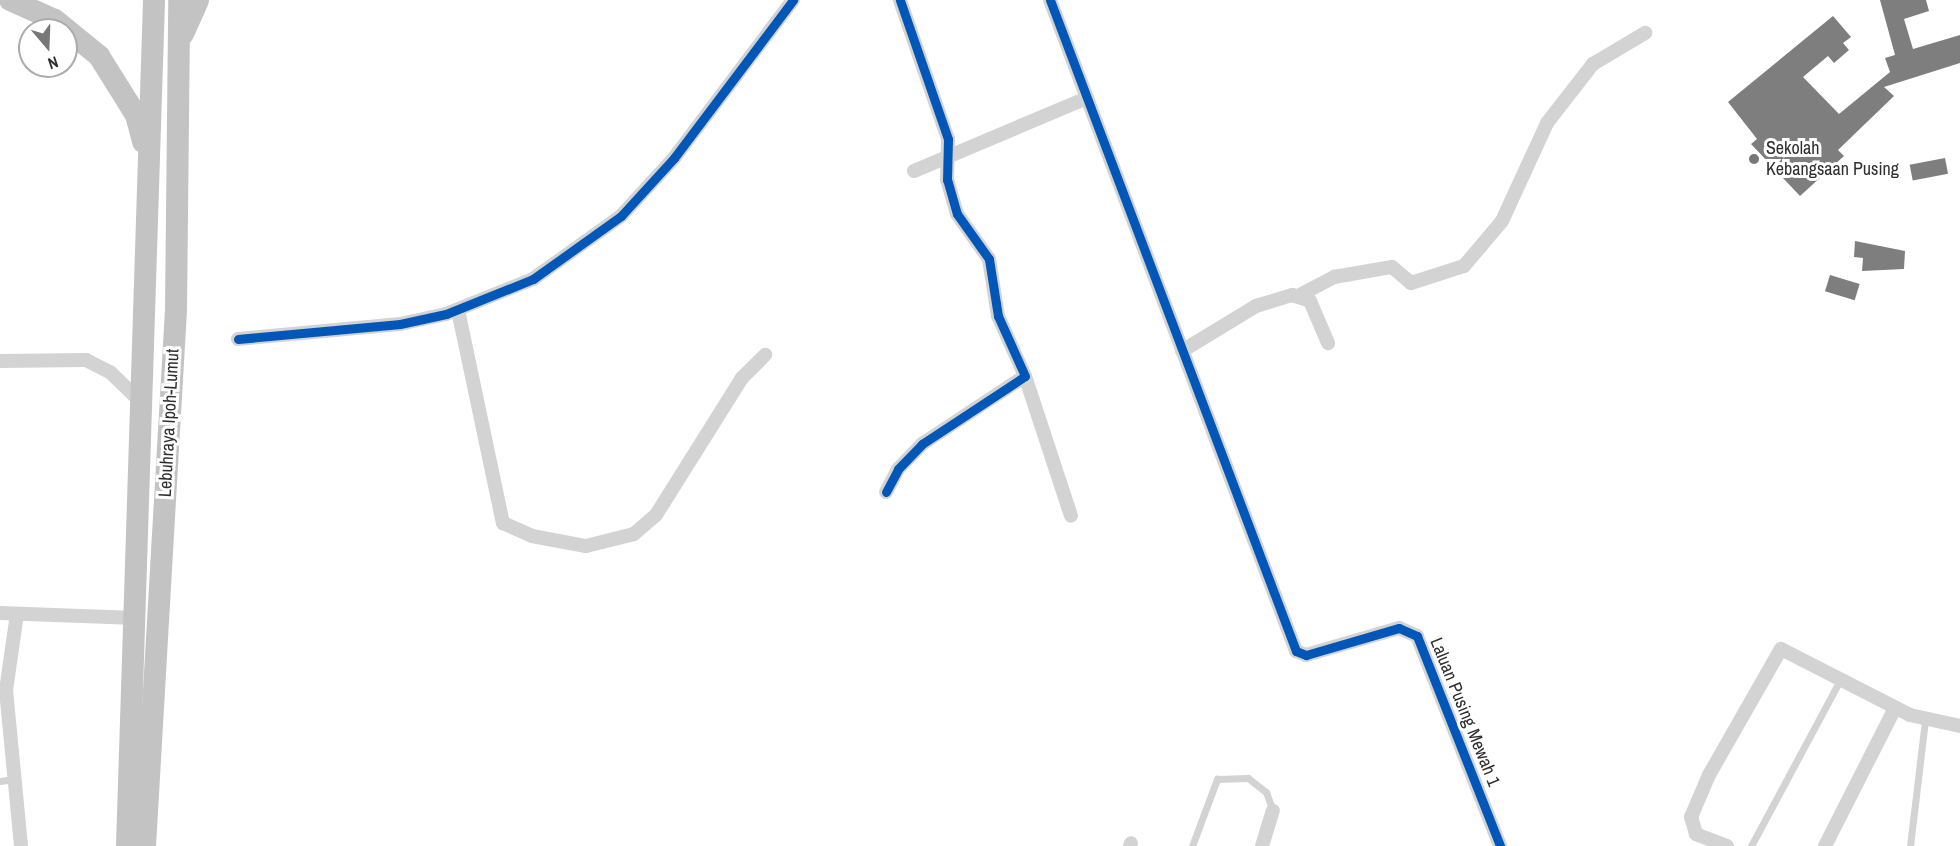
<!DOCTYPE html>
<style>
body{margin:0}
#map{position:relative;width:1960px;height:846px;overflow:hidden;background:#fff;font-family:"Archivo Narrow",sans-serif}
div>[style]{position:absolute}
.building>*{inset:0;background:#7e7e7e;transform-origin:0 0}
.service>*{height:7px;margin:-3.5px;padding:0 3.5px;transform-origin:3.5px;border-radius:3.5px;background:#d3d3d3}
.minor>*{height:14px;margin:-7px;padding:0 7px;transform-origin:7px;border-radius:7px;background:#d3d3d3}
.trunk>*{height:22px;margin:-11px;padding:0 11px;transform-origin:11px;border-radius:11px;background:#c3c3c3}
.cycleway>*{height:9px;margin:-4.5px;padding:0 4.5px;transform-origin:4.5px;border-radius:4.5px;background:#0057b8}
.dots>*{width:16px;height:16px;translate:-50% -50%;box-sizing:border-box;border:3px solid #fff;border-radius:50%}
span{translate:-50% -50%;white-space:nowrap;text-align:center;line-height:1.15;-webkit-text-stroke:6px #fff;paint-order:stroke}
.poi-label{font-size:18px;color:#2e2e2e}
.left{translate:0 -50%;text-align:left}
.street-label{font-size:18px;color:#2e2e2e}
.north{position:absolute;left:18px;top:18px;width:60px;height:60px;box-sizing:border-box;background:#fff;border:2px solid #ababab;border-radius:50%;rotate:161deg;font-size:16px;font-weight:700;line-height:24px;text-align:center;color:#2e2e2e}
.north::after{content:'';display:block;margin:auto;width:21px;height:27px;background:#777;clip-path:polygon(50% 0,100% 100%,50% 72%,0 100%)}
</style>
<div id="map">
<div class="building">
<div style="clip-path:polygon(1880px 0,1926px 0,1929px 11px,1904px 19px,1913px 49px,1960px 35px,1960px 63px,1884px 87px,1894px 96px,1838px 150px,1844px 156px,1800px 196px,1751px 144px,1757px 139px,1728px 102px,1833px 16px,1851px 37px,1843px 43px,1849px 50px,1834px 63px,1828px 56px,1803px 77px,1839px 114px,1890px 72px,1885px 58px,1895px 55px)"></div>
<div style="left:1945px;top:158px;width:16px;height:36px;rotate:79deg"></div>
<div style="clip-path:polygon(1855px 241px,1905px 251px,1904px 269px,1862px 271px,1863px 258px,1854px 257px)"></div>
<div style="left:1830px;top:275px;width:31px;height:17px;rotate:17deg"></div>
</div>
<div class="service">
<div style="left:0;top:781px;width:14px;rotate:-8deg"></div>
<div style="left:1192px;top:846px;width:72px;rotate:-69.5deg"></div>
<div style="left:1217px;top:779px;width:31px;rotate:-2deg"></div>
<div style="left:1248px;top:778px;width:23px;rotate:38deg"></div>
<div style="left:1266px;top:792px;width:20px;rotate:70deg"></div>
<div style="left:1751px;top:846px;width:188px;rotate:-61.8deg"></div>
<div style="left:1910px;top:846px;width:127px;rotate:-83.2deg"></div>
</div>
<div class="minor">
<div style="left:1050px;top:0;width:696px;rotate:69.3deg"></div>
<div style="left:1296px;top:651px;width:11px;rotate:22deg"></div>
<div style="left:1306px;top:655px;width:97px;rotate:-16.2deg"></div>
<div style="left:1399px;top:628px;width:20px;rotate:24deg"></div>
<div style="left:1417px;top:636px;width:226px;rotate:68.4deg"></div>
<div style="left:914px;top:171px;width:188px;rotate:-22.9deg"></div>
<div style="left:1298px;top:296px;width:41px;rotate:-27.8deg"></div>
<div style="left:1334px;top:277px;width:59px;rotate:-9.8deg"></div>
<div style="left:1392px;top:267px;width:25px;rotate:40deg"></div>
<div style="left:1411px;top:283px;width:56px;rotate:-17.8deg"></div>
<div style="left:1464px;top:266px;width:59px;rotate:-49.8deg"></div>
<div style="left:1502px;top:221px;width:108px;rotate:-65.3deg"></div>
<div style="left:1547px;top:123px;width:75px;rotate:-52.1deg"></div>
<div style="left:1593px;top:64px;width:61px;rotate:-30.8deg"></div>
<div style="left:458px;top:310px;width:218px;rotate:78.1deg"></div>
<div style="left:503px;top:523px;width:32px;rotate:24deg"></div>
<div style="left:532px;top:536px;width:55px;rotate:10.5deg"></div>
<div style="left:586px;top:546px;width:49px;rotate:-14deg"></div>
<div style="left:634px;top:534px;width:29px;rotate:-41deg"></div>
<div style="left:656px;top:515px;width:162px;rotate:-57.9deg"></div>
<div style="left:742px;top:378px;width:33px;rotate:-45deg"></div>
<div style="left:238px;top:339px;width:163px;rotate:-5.3deg"></div>
<div style="left:400px;top:324px;width:47px;rotate:-12.3deg"></div>
<div style="left:446px;top:314px;width:94px;rotate:-21.9deg"></div>
<div style="left:533px;top:279px;width:108px;rotate:-35.6deg"></div>
<div style="left:621px;top:216px;width:79px;rotate:-47.6deg"></div>
<div style="left:674px;top:158px;width:198px;rotate:-53deg"></div>
<div style="left:1182px;top:351px;width:87px;rotate:-31.3deg"></div>
<div style="left:1256px;top:306px;width:38px;rotate:-17deg"></div>
<div style="left:1292px;top:295px;width:19px;rotate:18deg"></div>
<div style="left:1310px;top:301px;width:46px;rotate:66.8deg"></div>
<div style="left:0;top:361px;width:86px;rotate:-0.7deg"></div>
<div style="left:86px;top:360px;width:27px;rotate:27deg"></div>
<div style="left:110px;top:372px;width:39px;rotate:44deg"></div>
<div style="left:1025px;top:376px;width:147px;rotate:71.8deg"></div>
<div style="left:886px;top:492px;width:26px;rotate:-62deg"></div>
<div style="left:898px;top:469px;width:35px;rotate:-46deg"></div>
<div style="left:922px;top:444px;width:123px;rotate:-33.4deg"></div>
<div style="left:1025px;top:376px;width:66px;rotate:-114.2deg"></div>
<div style="left:998px;top:316px;width:58px;rotate:-99deg"></div>
<div style="left:989px;top:259px;width:55px;rotate:-125.4deg"></div>
<div style="left:957px;top:214px;width:35px;rotate:-106deg"></div>
<div style="left:947px;top:180px;width:41px;rotate:-88.6deg"></div>
<div style="left:948px;top:139px;width:147px;rotate:-109.1deg"></div>
<div style="left:0;top:613px;width:136px;rotate:2.1deg"></div>
<div style="left:17px;top:614px;width:77px;rotate:98.2deg"></div>
<div style="left:6px;top:690px;width:157px;rotate:84.5deg"></div>
<div style="left:1130px;top:846px;width:3px;rotate:-72deg"></div>
<div style="left:1262px;top:846px;width:37px;rotate:-73deg"></div>
<div style="left:1727px;top:846px;width:33px;rotate:-159deg"></div>
<div style="left:1696px;top:834px;width:18px;rotate:-106deg"></div>
<div style="left:1691px;top:817px;width:46px;rotate:-66.8deg"></div>
<div style="left:1709px;top:775px;width:145px;rotate:-60.3deg"></div>
<div style="left:1781px;top:649px;width:145px;rotate:27.1deg"></div>
<div style="left:1910px;top:715px;width:51px;rotate:12.4deg"></div>
<div style="left:1825px;top:846px;width:155px;rotate:-63.1deg"></div>
</div>
<div class="trunk">
<div style="left:10px;top:0;width:49px;rotate:24deg"></div>
<div style="left:55px;top:20px;width:57px;rotate:39.3deg"></div>
<div style="left:99px;top:56px;width:70px;rotate:57.9deg"></div>
<div style="left:136px;top:115px;width:28px;rotate:75deg"></div>
<div style="left:183px;top:34px;width:37px;rotate:-66deg"></div>
<div style="left:127px;top:846px;width:846px;rotate:-88.17deg"></div>
<div style="left:145px;top:846px;width:537px;rotate:-86.69deg"></div>
<div style="left:176px;top:310px;width:310px;rotate:-89.4deg"></div>
</div>
<div class="cycleway">
<div style="left:1050px;top:0;width:696px;rotate:69.3deg"></div>
<div style="left:1296px;top:651px;width:11px;rotate:22deg"></div>
<div style="left:1306px;top:655px;width:97px;rotate:-16.2deg"></div>
<div style="left:1399px;top:628px;width:20px;rotate:24deg"></div>
<div style="left:1417px;top:636px;width:226px;rotate:68.4deg"></div>
<div style="left:238px;top:339px;width:163px;rotate:-5.3deg"></div>
<div style="left:400px;top:324px;width:47px;rotate:-12.3deg"></div>
<div style="left:446px;top:314px;width:94px;rotate:-21.9deg"></div>
<div style="left:533px;top:279px;width:108px;rotate:-35.6deg"></div>
<div style="left:621px;top:216px;width:79px;rotate:-47.6deg"></div>
<div style="left:674px;top:158px;width:198px;rotate:-53deg"></div>
<div style="left:886px;top:492px;width:26px;rotate:-62deg"></div>
<div style="left:898px;top:469px;width:35px;rotate:-46deg"></div>
<div style="left:922px;top:444px;width:123px;rotate:-33.4deg"></div>
<div style="left:1025px;top:376px;width:66px;rotate:-114.2deg"></div>
<div style="left:998px;top:316px;width:58px;rotate:-99deg"></div>
<div style="left:989px;top:259px;width:55px;rotate:-125.4deg"></div>
<div style="left:957px;top:214px;width:35px;rotate:-106deg"></div>
<div style="left:947px;top:180px;width:41px;rotate:-88.6deg"></div>
<div style="left:948px;top:139px;width:147px;rotate:-109.1deg"></div>
</div>
<div class="dots">
<div style="left:1754px;top:159px;background:#777"></div>
</div>
<div class="poi-label">
<span class="left" style="left:1766px;top:159px">Sekolah<br>Kebangsaan Pusing</span>
</div>
<div class="street-label">
<span style="left:169px;top:423px;rotate:-87deg">Lebuhraya Ipoh-Lumut</span>
<span style="left:1465px;top:712px;rotate:68deg">Laluan Pusing Mewah 1</span>
</div>
<div class="north">N</div>
</div>
